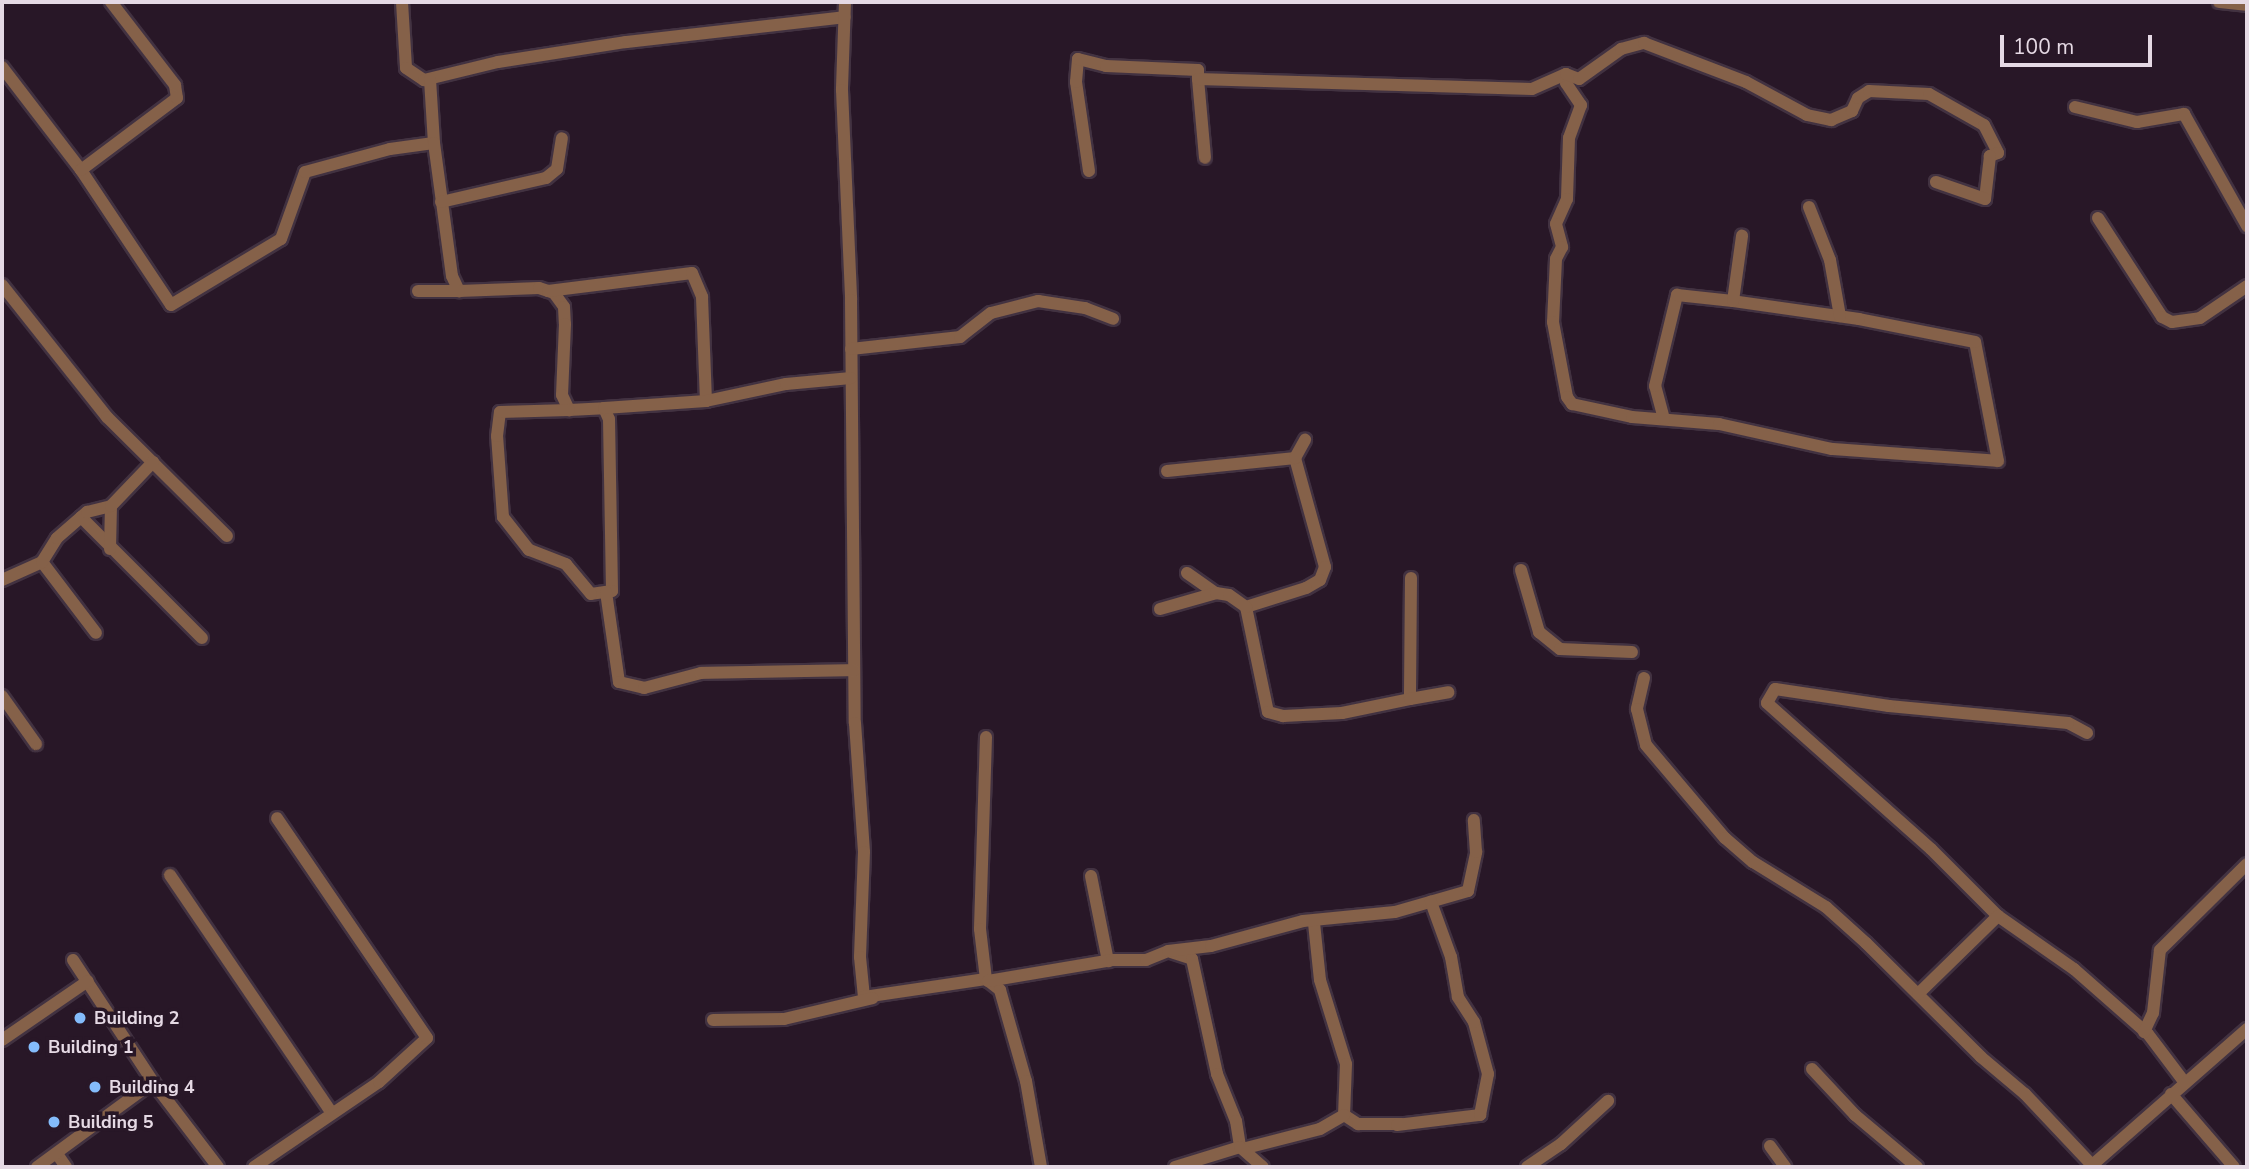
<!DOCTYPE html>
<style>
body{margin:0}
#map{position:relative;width:2249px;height:1169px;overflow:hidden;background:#281727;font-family:"Nunito Sans",sans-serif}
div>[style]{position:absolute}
.roads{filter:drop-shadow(2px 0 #423241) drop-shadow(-2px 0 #423241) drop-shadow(0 2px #423241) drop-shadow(0 -2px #423241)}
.minor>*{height:12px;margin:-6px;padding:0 6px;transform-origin:6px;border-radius:6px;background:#856149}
.dots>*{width:19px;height:19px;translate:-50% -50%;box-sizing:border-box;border:4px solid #281727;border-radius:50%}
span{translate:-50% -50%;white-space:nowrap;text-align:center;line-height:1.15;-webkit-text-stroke:7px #281727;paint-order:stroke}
.poi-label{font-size:18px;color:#e5d9e4;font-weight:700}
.left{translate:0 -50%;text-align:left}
.frame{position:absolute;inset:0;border:4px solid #e5d9e4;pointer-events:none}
.scale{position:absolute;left:2000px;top:35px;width:152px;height:32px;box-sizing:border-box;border:4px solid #e5d9e4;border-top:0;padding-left:9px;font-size:21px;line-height:24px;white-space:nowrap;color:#e5d9e4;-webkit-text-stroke:5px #281727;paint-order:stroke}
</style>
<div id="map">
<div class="roads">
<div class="minor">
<div style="left:402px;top:2px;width:66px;rotate:86.5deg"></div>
<div style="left:406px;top:68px;width:22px;rotate:34deg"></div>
<div style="left:424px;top:80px;width:76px;rotate:-13.7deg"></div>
<div style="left:498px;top:62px;width:130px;rotate:-8.9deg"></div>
<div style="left:626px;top:42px;width:220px;rotate:-6.5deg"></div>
<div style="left:845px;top:2px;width:88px;rotate:92deg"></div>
<div style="left:842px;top:90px;width:210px;rotate:87.5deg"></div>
<div style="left:851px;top:300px;width:423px;rotate:89.5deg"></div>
<div style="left:855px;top:723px;width:129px;rotate:86deg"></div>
<div style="left:864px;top:852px;width:105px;rotate:92.2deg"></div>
<div style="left:860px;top:957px;width:40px;rotate:84.3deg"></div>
<div style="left:864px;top:997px;width:123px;rotate:-8.4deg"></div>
<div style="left:986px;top:979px;width:18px;rotate:38deg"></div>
<div style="left:1000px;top:990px;width:95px;rotate:74.1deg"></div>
<div style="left:1026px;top:1081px;width:87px;rotate:80.1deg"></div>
<div style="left:2219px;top:2px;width:28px;rotate:6deg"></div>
<div style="left:2px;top:67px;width:130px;rotate:52.5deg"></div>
<div style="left:81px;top:170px;width:162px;rotate:56.3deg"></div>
<div style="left:171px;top:305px;width:128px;rotate:-31deg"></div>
<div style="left:281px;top:239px;width:71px;rotate:-70.3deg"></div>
<div style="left:305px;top:172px;width:88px;rotate:-15.1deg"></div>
<div style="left:390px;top:149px;width:44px;rotate:-7.8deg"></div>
<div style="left:434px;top:143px;width:64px;rotate:-93.6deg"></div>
<div style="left:1566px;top:74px;width:9px;rotate:90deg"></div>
<div style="left:1566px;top:83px;width:27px;rotate:56deg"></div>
<div style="left:1581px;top:105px;width:35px;rotate:110deg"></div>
<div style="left:1569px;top:138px;width:61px;rotate:91.9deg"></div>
<div style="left:1567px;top:199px;width:27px;rotate:114deg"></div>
<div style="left:1556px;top:224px;width:24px;rotate:75deg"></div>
<div style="left:1562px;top:247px;width:13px;rotate:117deg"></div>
<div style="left:1556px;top:259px;width:63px;rotate:92.7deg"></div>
<div style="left:1553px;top:322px;width:76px;rotate:79.4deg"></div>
<div style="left:1567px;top:397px;width:9px;rotate:54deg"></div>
<div style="left:1572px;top:404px;width:61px;rotate:12.2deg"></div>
<div style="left:1632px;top:417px;width:87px;rotate:4.6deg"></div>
<div style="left:1719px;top:424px;width:116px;rotate:12.5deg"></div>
<div style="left:1832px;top:449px;width:166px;rotate:4.1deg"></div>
<div style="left:1998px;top:461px;width:121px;rotate:-100.9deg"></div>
<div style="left:1975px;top:342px;width:118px;rotate:-168.8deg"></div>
<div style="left:1859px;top:319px;width:127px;rotate:-171.9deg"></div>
<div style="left:1198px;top:79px;width:79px;rotate:84.9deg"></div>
<div style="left:2075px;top:107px;width:64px;rotate:13.6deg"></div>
<div style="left:2137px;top:122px;width:48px;rotate:-9.7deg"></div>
<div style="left:2184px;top:114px;width:129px;rotate:60.6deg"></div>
<div style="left:434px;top:143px;width:134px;rotate:82.3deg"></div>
<div style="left:452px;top:276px;width:17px;rotate:65deg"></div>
<div style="left:459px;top:291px;width:80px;rotate:-2.1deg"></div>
<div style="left:539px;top:288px;width:16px;rotate:18deg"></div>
<div style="left:554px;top:293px;width:17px;rotate:54deg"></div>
<div style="left:564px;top:307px;width:17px;rotate:87deg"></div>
<div style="left:565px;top:324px;width:71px;rotate:92.4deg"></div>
<div style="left:562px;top:395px;width:17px;rotate:65deg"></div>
<div style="left:569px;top:410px;width:35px;rotate:-3deg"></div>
<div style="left:604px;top:408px;width:12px;rotate:66deg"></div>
<div style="left:609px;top:419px;width:172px;rotate:89deg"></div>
<div style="left:612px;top:591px;width:21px;rotate:172deg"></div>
<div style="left:591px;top:594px;width:39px;rotate:-130deg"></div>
<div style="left:566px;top:564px;width:40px;rotate:-159deg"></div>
<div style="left:529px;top:550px;width:42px;rotate:-128.2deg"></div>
<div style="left:503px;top:517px;width:81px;rotate:-94.2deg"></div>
<div style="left:497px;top:436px;width:24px;rotate:-83deg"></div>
<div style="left:500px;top:412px;width:69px;rotate:-1.7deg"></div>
<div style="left:81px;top:170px;width:120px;rotate:-36.9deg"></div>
<div style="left:177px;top:98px;width:13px;rotate:-99deg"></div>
<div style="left:175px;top:85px;width:105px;rotate:-127.6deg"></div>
<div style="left:1089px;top:171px;width:90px;rotate:-98.3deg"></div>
<div style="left:1076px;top:82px;width:23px;rotate:-85deg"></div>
<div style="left:1078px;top:59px;width:29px;rotate:14deg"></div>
<div style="left:1106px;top:66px;width:92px;rotate:2.5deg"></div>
<div style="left:1198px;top:70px;width:9px;rotate:90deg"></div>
<div style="left:1198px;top:79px;width:334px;rotate:1.7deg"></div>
<div style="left:1532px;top:89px;width:37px;rotate:-24deg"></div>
<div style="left:1566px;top:74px;width:14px;rotate:21deg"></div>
<div style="left:1579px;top:79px;width:52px;rotate:-35.5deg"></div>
<div style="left:1621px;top:49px;width:24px;rotate:-15deg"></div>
<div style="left:1644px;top:43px;width:109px;rotate:20.9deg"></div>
<div style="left:1746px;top:82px;width:69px;rotate:28.4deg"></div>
<div style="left:1807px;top:115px;width:25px;rotate:12deg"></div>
<div style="left:1831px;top:120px;width:23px;rotate:-23deg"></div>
<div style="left:1852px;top:111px;width:14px;rotate:-65deg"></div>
<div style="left:1858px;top:98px;width:13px;rotate:-32deg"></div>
<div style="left:1869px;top:91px;width:60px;rotate:2.9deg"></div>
<div style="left:1929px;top:94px;width:63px;rotate:29.4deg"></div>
<div style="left:1984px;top:125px;width:31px;rotate:63deg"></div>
<div style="left:1998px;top:153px;width:9px;rotate:159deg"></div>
<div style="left:1990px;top:156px;width:43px;rotate:96.6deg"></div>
<div style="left:1985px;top:199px;width:52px;rotate:-160.9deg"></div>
<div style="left:441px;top:202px;width:108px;rotate:-12.9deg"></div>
<div style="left:546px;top:178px;width:14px;rotate:-39deg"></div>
<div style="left:557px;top:169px;width:31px;rotate:-81deg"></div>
<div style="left:1809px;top:207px;width:57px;rotate:68.4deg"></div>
<div style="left:1830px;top:260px;width:57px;rotate:79.9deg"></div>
<div style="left:2098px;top:218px;width:118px;rotate:57.1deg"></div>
<div style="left:2162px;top:317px;width:11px;rotate:27deg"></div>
<div style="left:2172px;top:322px;width:28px;rotate:-8deg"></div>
<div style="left:2200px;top:318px;width:57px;rotate:-34.2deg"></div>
<div style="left:2px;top:285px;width:169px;rotate:51.5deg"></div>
<div style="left:107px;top:417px;width:169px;rotate:44.8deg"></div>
<div style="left:418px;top:291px;width:41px"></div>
<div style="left:548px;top:291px;width:145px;rotate:-7.1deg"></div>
<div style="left:692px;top:273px;width:26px;rotate:67deg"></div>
<div style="left:702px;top:297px;width:104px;rotate:87.8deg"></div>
<div style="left:706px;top:401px;width:102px;rotate:176.1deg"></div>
<div style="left:851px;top:349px;width:110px;rotate:-6.3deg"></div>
<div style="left:960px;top:337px;width:39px;rotate:-38deg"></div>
<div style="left:991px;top:313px;width:49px;rotate:-14.3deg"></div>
<div style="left:1038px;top:301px;width:48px;rotate:8.5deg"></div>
<div style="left:1085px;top:308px;width:30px;rotate:21deg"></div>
<div style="left:706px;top:401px;width:82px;rotate:-12deg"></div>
<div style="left:786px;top:384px;width:65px;rotate:-5.3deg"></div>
<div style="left:1664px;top:419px;width:34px;rotate:-105deg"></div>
<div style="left:1655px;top:386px;width:94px;rotate:-76.4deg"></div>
<div style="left:1677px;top:295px;width:56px;rotate:6.1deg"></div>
<div style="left:1733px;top:301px;width:66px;rotate:-82.1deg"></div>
<div style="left:1295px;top:458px;width:113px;rotate:74.6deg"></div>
<div style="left:1325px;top:567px;width:14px;rotate:111deg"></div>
<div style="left:1320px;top:580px;width:16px;rotate:150deg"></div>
<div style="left:1306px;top:588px;width:63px;rotate:162.4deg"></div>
<div style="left:1246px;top:607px;width:107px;rotate:78.2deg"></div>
<div style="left:1268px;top:712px;width:16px;rotate:15deg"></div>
<div style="left:1283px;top:716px;width:59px;rotate:-2.9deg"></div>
<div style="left:1342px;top:713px;width:69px;rotate:-11.6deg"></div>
<div style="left:1167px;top:471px;width:129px;rotate:-5.8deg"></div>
<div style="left:1295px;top:458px;width:21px;rotate:-61deg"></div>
<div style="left:81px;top:517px;width:171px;rotate:45deg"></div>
<div style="left:110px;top:549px;width:43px;rotate:-88.7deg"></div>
<div style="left:42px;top:562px;width:89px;rotate:52.7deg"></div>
<div style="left:1521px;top:570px;width:65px;rotate:73.8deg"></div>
<div style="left:1539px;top:632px;width:27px;rotate:39deg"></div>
<div style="left:1560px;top:649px;width:72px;rotate:2.4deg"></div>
<div style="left:1187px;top:573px;width:35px;rotate:35deg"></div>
<div style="left:1411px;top:578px;width:121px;rotate:90.5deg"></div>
<div style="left:1410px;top:699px;width:39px;rotate:-10deg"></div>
<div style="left:2px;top:580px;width:44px;rotate:-24.2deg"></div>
<div style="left:42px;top:562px;width:28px;rotate:-58deg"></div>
<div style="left:57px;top:538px;width:40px;rotate:-41deg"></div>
<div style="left:87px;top:512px;width:25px;rotate:-14deg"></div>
<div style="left:111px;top:506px;width:61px;rotate:-46.3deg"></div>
<div style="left:606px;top:592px;width:91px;rotate:81.8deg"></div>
<div style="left:619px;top:682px;width:26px;rotate:13deg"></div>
<div style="left:644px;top:688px;width:59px;rotate:-14.7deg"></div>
<div style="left:701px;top:673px;width:153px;rotate:-1.1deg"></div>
<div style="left:1160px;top:609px;width:58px;rotate:-15.9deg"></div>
<div style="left:1216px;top:593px;width:13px;rotate:9deg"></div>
<div style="left:1229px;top:595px;width:21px;rotate:35deg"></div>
<div style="left:1644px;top:678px;width:32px;rotate:103deg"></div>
<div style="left:1637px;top:709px;width:37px;rotate:76deg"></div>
<div style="left:1646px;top:745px;width:122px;rotate:49.7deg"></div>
<div style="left:1725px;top:838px;width:37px;rotate:41deg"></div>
<div style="left:1753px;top:862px;width:86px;rotate:31.7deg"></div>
<div style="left:1826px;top:907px;width:54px;rotate:42deg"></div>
<div style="left:1866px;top:943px;width:162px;rotate:44.7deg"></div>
<div style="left:1981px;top:1057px;width:57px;rotate:40.1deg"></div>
<div style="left:2025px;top:1094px;width:98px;rotate:46.7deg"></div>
<div style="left:2px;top:696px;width:59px;rotate:54.7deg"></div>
<div style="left:2087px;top:733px;width:21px;rotate:-152deg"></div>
<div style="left:2068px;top:723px;width:180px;rotate:-174.6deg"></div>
<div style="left:1889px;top:706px;width:115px;rotate:-171.5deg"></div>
<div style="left:1775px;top:689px;width:16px;rotate:120deg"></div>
<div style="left:1767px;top:703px;width:220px;rotate:41.7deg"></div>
<div style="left:1931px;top:849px;width:95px;rotate:45deg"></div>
<div style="left:1998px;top:916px;width:93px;rotate:34.9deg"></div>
<div style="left:2074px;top:969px;width:98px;rotate:41.3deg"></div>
<div style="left:2148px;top:1034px;width:61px;rotate:52.9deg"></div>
<div style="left:986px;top:737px;width:192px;rotate:91.8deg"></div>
<div style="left:980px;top:929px;width:50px;rotate:83.2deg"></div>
<div style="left:170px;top:875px;width:288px;rotate:55.8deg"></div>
<div style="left:1091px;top:876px;width:87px;rotate:78.7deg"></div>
<div style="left:1314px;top:923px;width:57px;rotate:84deg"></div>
<div style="left:1320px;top:980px;width:88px;rotate:72.8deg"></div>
<div style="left:1346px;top:1064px;width:51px;rotate:92.2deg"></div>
<div style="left:1344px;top:1115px;width:17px;rotate:33deg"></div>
<div style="left:1358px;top:1124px;width:44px"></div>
<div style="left:1171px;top:952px;width:22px;rotate:18deg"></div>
<div style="left:1192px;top:959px;width:118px;rotate:77.7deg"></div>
<div style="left:1217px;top:1074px;width:51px;rotate:68deg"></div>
<div style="left:1236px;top:1121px;width:26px;rotate:81deg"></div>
<div style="left:73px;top:960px;width:146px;rotate:56.7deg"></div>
<div style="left:153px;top:1082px;width:107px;rotate:52.6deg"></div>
<div style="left:988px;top:981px;width:126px;rotate:-9.6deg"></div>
<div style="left:1112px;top:960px;width:34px"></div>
<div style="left:1146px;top:960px;width:24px;rotate:-22deg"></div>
<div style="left:1168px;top:951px;width:43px;rotate:-6.6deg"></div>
<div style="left:1211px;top:946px;width:95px;rotate:-15.2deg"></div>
<div style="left:1303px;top:921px;width:92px;rotate:-5.6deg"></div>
<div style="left:1395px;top:912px;width:76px;rotate:-16deg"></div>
<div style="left:1468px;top:891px;width:40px;rotate:-78deg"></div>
<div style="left:1476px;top:852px;width:32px;rotate:-94deg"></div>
<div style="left:1918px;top:994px;width:112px;rotate:-44.3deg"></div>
<div style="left:713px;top:1020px;width:71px;rotate:-0.8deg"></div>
<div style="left:784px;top:1019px;width:91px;rotate:-13.3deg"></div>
<div style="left:2144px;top:1032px;width:21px;rotate:-65deg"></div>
<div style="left:2153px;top:1013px;width:63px;rotate:-83.7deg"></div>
<div style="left:2160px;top:950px;width:122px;rotate:-44.7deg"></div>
<div style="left:2px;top:1040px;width:104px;rotate:-34.5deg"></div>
<div style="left:1812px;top:1069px;width:63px;rotate:46.9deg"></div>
<div style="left:1855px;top:1115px;width:81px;rotate:40deg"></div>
<div style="left:2171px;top:1094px;width:96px;rotate:49.2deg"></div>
<div style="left:1397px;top:1125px;width:84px;rotate:-6.9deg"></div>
<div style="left:1480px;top:1115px;width:42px;rotate:-79deg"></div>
<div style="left:1488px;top:1074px;width:54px;rotate:-105.1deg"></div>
<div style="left:1474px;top:1022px;width:30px;rotate:-123deg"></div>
<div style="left:1458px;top:997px;width:41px;rotate:-99.9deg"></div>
<div style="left:1451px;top:957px;width:59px;rotate:-110deg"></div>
<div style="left:1770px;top:1146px;width:26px;rotate:54deg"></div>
<div style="left:1246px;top:1148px;width:76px;rotate:-14.4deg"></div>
<div style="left:1320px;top:1129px;width:28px;rotate:-30deg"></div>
<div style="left:57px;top:1154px;width:16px;rotate:55deg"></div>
<div style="left:37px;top:1167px;width:144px;rotate:-36.2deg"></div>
<div style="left:254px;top:1167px;width:151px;rotate:-34.2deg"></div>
<div style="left:379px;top:1082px;width:65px;rotate:-42.5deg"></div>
<div style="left:427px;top:1038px;width:266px;rotate:-124.3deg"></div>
<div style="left:1175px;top:1167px;width:68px;rotate:-17.1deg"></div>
<div style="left:1240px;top:1147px;width:30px;rotate:41deg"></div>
<div style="left:1527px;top:1167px;width:41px;rotate:-34.1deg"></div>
<div style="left:1561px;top:1144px;width:64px;rotate:-42.5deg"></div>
<div style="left:2090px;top:1167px;width:209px;rotate:-41.3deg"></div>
</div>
</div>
<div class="dots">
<div style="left:80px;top:1018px;background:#84bcfb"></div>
<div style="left:34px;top:1047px;background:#84bcfb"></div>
<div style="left:95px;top:1087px;background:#84bcfb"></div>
<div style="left:54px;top:1122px;background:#84bcfb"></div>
</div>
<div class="poi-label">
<span class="left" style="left:94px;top:1018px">Building 2</span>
<span class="left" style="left:48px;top:1047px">Building 1</span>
<span class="left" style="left:109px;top:1087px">Building 4</span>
<span class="left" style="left:68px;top:1122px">Building 5</span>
</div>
<div class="frame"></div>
<div class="scale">100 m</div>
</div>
